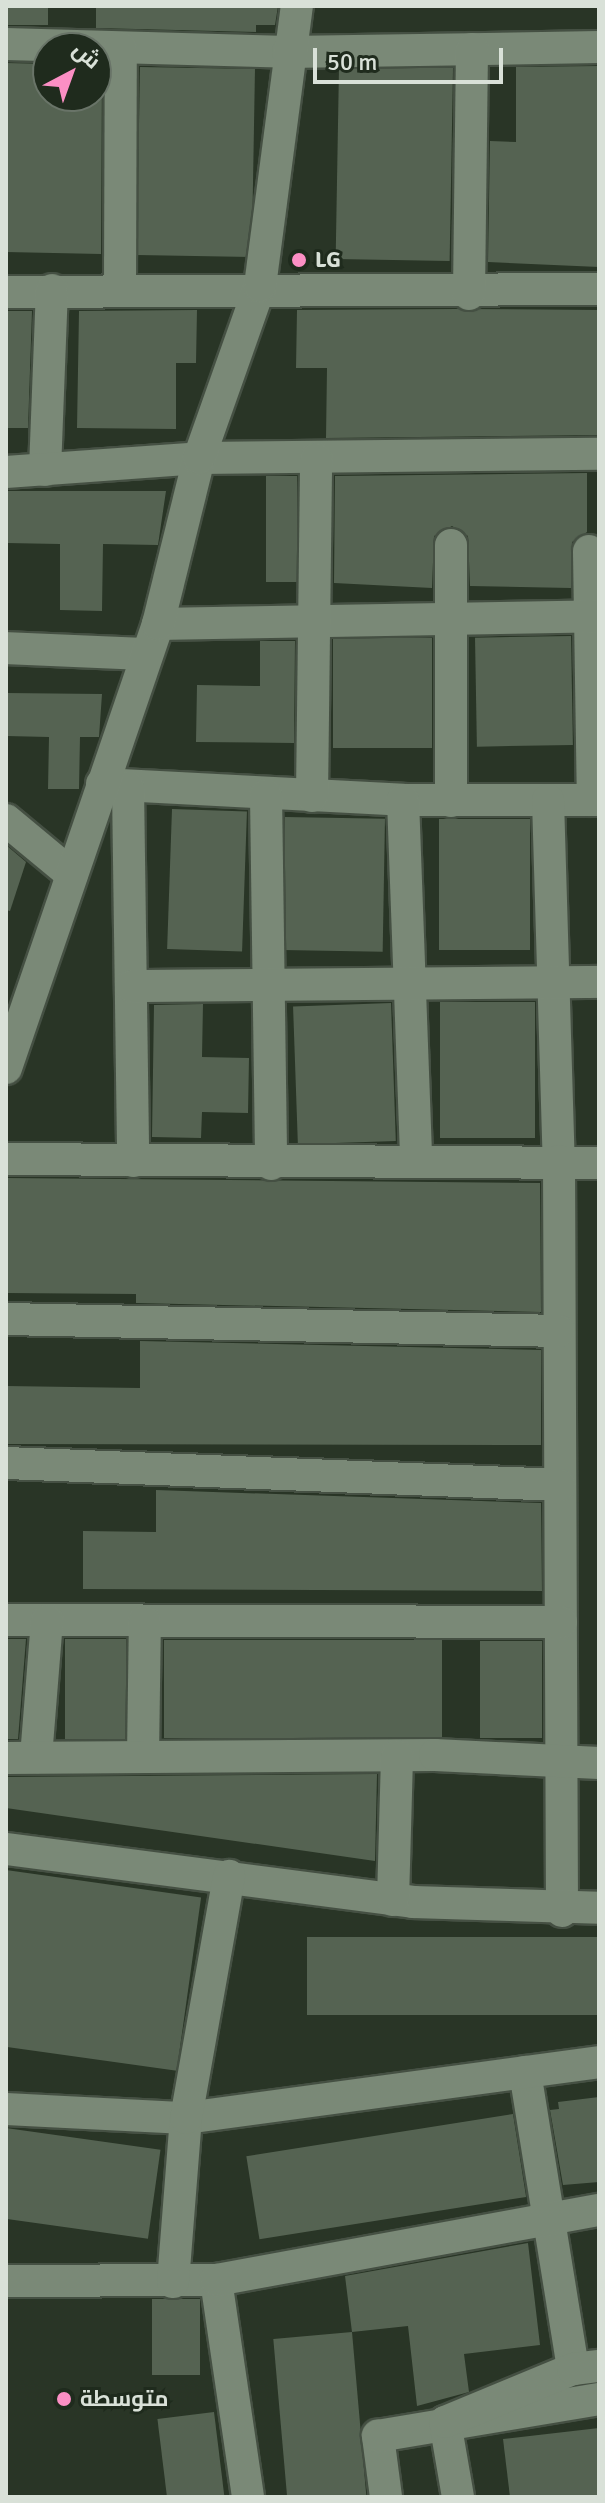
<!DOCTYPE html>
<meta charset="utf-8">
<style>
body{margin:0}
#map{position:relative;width:605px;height:2503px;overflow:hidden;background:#293526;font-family:Signika,Cairo,sans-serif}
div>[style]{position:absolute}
.building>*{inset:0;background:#556352;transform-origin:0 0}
.roads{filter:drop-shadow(2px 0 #455043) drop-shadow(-2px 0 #455043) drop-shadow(0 2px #455043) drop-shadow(0 -2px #455043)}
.minor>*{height:32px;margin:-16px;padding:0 16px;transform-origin:16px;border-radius:16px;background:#7a8977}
.dots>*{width:22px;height:22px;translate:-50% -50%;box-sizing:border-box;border:4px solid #1f2b1d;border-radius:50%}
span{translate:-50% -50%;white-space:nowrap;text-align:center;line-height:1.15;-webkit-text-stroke:6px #1f2b1d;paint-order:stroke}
.poi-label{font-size:22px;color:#d9e1d8;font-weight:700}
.left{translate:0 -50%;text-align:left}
.frame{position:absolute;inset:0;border:8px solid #d9e1d8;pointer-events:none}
.north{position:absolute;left:32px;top:32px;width:80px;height:80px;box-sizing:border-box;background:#1f2b1d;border:2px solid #697468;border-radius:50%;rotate:41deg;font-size:22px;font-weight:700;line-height:32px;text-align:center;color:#d9e1d8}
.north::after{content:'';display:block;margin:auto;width:28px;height:36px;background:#fb8fc4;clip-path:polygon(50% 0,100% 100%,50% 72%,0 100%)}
.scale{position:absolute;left:313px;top:48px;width:190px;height:36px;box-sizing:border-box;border:4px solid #d9e1d8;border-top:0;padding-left:10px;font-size:24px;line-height:28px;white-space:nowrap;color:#d9e1d8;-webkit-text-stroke:6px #1f2b1d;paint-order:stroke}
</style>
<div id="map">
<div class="building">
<div style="left:6px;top:6px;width:42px;height:19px"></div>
<div style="clip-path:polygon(96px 6px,278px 6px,275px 25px,256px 25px,256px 32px,96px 28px)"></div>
<div style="clip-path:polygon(6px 63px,48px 64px,48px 96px,96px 96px,96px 66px,102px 66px,101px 254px,6px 252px)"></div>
<div style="clip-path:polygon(599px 66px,599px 267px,488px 262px,490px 141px,516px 142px,516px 67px)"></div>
<div style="left:140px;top:67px;width:115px;height:188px;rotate:1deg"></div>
<div style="left:453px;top:68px;width:193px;height:114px;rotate:91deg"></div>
<div style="clip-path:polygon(458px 309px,599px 310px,599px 435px,326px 438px,327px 368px,296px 368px,297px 310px)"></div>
<div style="clip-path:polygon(197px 310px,196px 363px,176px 363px,176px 429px,77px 428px,79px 311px)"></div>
<div style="clip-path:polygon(6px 311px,32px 311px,28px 428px,6px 428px)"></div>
<div style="clip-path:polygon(587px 473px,587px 532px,572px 542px,571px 588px,470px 586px,468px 536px,452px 526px,434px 536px,432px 588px,334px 583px,335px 476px)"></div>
<div style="left:266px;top:476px;width:31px;height:106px"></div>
<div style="clip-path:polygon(6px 491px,166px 491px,158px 545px,103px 544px,102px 611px,60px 610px,60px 544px,6px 543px)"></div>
<div style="left:571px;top:636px;width:109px;height:96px;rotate:89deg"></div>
<div style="left:432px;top:638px;width:110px;height:99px;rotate:90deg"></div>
<div style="clip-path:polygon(260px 641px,295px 641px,294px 743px,196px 742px,197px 685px,260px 686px)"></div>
<div style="clip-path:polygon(6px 693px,102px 694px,99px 737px,80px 737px,79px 789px,48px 789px,49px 737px,6px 736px)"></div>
<div style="left:172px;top:809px;width:75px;height:140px;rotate:2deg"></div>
<div style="left:285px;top:817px;width:100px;height:133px;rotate:1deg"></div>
<div style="left:439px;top:819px;width:91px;height:131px"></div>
<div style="clip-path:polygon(6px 845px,26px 862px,10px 911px,6px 910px)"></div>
<div style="left:440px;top:1002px;width:95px;height:136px"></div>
<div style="left:391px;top:1003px;width:138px;height:98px;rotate:88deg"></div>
<div style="clip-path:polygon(203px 1004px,202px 1057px,249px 1058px,248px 1113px,202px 1112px,201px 1138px,152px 1137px,154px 1005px)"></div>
<div style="clip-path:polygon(6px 1178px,540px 1183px,541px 1312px,136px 1303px,136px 1294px,6px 1293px)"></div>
<div style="clip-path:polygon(140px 1341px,541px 1350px,541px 1445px,6px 1444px,6px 1386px,140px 1388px)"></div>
<div style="clip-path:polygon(156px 1490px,541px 1503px,542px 1591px,83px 1589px,83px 1531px,156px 1532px)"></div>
<div style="clip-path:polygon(6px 1639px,26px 1639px,18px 1739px,6px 1739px)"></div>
<div style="left:65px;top:1639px;width:61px;height:100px"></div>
<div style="left:164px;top:1640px;width:278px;height:98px"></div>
<div style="left:480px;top:1641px;width:62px;height:97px"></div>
<div style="clip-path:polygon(377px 1774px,375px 1861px,6px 1808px,6px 1777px)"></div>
<div style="left:6px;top:1870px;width:197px;height:175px;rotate:8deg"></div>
<div style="left:599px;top:1937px;width:78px;height:292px;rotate:90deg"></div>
<div style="clip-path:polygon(599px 2097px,599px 2182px,563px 2185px,550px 2110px,559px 2109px,558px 2102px)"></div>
<div style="left:513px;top:2114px;width:84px;height:270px;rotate:81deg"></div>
<div style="left:6px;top:2128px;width:156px;height:90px;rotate:8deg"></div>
<div style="clip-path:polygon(528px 2243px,540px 2345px,464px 2354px,469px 2392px,417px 2406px,408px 2326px,352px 2332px,345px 2276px)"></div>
<div style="left:152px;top:2299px;width:48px;height:76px"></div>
<div style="left:352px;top:2332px;width:166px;height:79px;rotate:85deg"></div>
<div style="left:214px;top:2412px;width:86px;height:57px;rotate:83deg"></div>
<div style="clip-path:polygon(599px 2428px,599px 2497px,510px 2497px,503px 2439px)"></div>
</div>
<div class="roads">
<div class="minor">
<div style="left:6px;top:44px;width:282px;rotate:1.6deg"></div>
<div style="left:288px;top:52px;width:311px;rotate:-0.9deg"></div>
<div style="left:120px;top:286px;width:238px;rotate:-89.8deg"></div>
<div style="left:6px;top:292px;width:593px;rotate:-0.29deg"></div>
<div style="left:469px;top:294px;width:245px;rotate:-89.3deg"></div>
<div style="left:45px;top:470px;width:180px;rotate:-87.8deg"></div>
<div style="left:6px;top:472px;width:194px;rotate:-4.1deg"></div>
<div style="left:199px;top:458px;width:400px;rotate:-0.6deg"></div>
<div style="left:589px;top:551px;width:249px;rotate:89.1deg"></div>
<div style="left:158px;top:624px;width:441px;rotate:-1deg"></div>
<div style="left:6px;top:648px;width:140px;rotate:2.5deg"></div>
<div style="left:102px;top:784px;width:301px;rotate:3deg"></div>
<div style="left:403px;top:800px;width:196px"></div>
<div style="left:128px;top:787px;width:374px;rotate:89.2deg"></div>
<div style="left:266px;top:795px;width:369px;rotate:89.2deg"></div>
<div style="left:312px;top:796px;width:337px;rotate:-89.3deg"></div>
<div style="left:403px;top:800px;width:358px;rotate:87.9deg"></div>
<div style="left:548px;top:800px;width:361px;rotate:88.3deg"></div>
<div style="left:559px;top:1161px;width:750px;rotate:89.77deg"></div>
<div style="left:451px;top:801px;width:256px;rotate:-90deg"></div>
<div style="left:6px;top:820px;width:85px;rotate:39.7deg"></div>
<div style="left:131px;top:986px;width:468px;rotate:-0.5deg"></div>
<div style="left:6px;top:1068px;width:469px;rotate:-71.1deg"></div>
<div style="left:158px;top:624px;width:171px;rotate:-76.1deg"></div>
<div style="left:199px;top:458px;width:182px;rotate:-70.5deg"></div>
<div style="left:260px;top:286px;width:282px;rotate:-82.5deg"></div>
<div style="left:6px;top:1159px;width:593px;rotate:0.39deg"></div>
<div style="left:6px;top:1319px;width:553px;rotate:1.24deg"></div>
<div style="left:6px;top:1463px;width:554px;rotate:2.27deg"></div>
<div style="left:6px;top:1620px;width:555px;rotate:0.21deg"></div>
<div style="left:36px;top:1757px;width:137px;rotate:-85.4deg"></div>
<div style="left:143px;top:1757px;width:135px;rotate:-89.2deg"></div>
<div style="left:6px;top:1758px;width:429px;rotate:-0.4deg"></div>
<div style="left:435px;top:1755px;width:164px;rotate:2.8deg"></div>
<div style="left:6px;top:1849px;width:410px;rotate:7.4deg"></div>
<div style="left:413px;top:1902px;width:186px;rotate:1.8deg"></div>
<div style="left:393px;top:1900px;width:144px;rotate:-88.4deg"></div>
<div style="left:525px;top:2072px;width:301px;rotate:80.8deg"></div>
<div style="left:6px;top:2109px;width:180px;rotate:2.9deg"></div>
<div style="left:186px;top:2118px;width:417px;rotate:-7.7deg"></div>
<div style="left:216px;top:2280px;width:219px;rotate:81.6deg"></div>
<div style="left:6px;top:2281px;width:210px;rotate:-0.3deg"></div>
<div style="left:216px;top:2280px;width:389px;rotate:-10.4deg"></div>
<div style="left:173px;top:2282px;width:165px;rotate:-85.5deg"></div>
<div style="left:186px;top:2118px;width:246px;rotate:-79.9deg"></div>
<div style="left:386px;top:2497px;width:62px;rotate:-97.5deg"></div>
<div style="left:378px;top:2436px;width:224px;rotate:-9.5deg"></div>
<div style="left:458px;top:2497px;width:76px;rotate:-99.8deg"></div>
<div style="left:445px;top:2422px;width:139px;rotate:-22.5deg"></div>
<div style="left:573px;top:2369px;width:26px;rotate:-7deg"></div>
</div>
</div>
<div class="dots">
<div style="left:299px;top:260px;background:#fb8fc4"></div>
<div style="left:64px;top:2399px;background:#fb8fc4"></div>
</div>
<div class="poi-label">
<span class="left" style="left:315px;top:260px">LG</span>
<span class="left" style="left:80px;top:2399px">متوسطة</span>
</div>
<div class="frame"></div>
<div class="north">ش</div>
<div class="scale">50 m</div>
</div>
